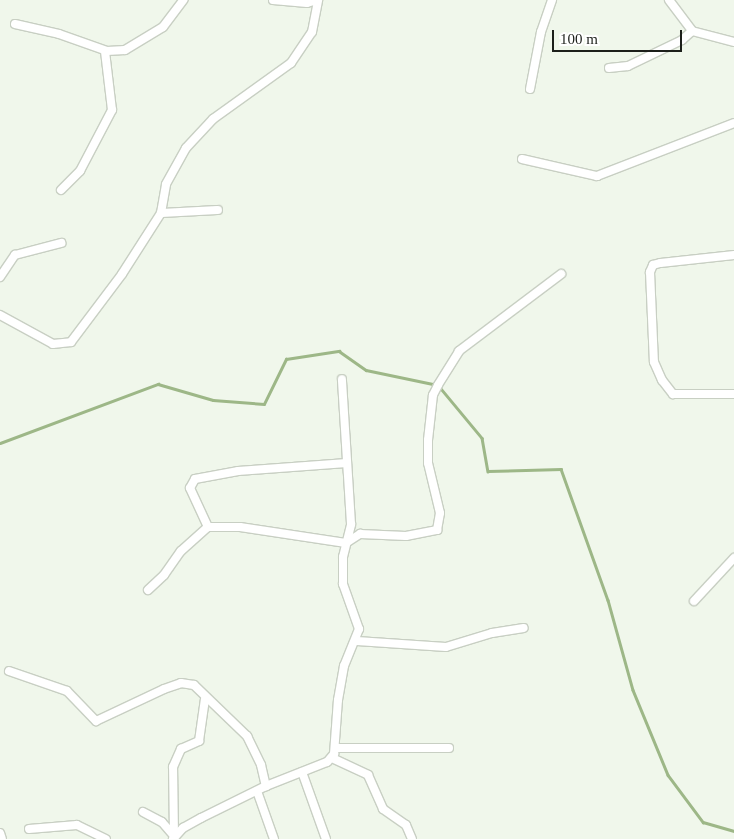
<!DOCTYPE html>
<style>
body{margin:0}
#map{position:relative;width:734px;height:839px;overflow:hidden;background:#f0f7eb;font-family:"Times New Roman",serif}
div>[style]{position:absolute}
.stream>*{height:2.5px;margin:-1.25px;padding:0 1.25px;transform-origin:1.25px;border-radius:1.25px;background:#9db787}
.roads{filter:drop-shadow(1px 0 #c8cfc3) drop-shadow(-1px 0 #c8cfc3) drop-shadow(0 1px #c8cfc3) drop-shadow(0 -1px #c8cfc3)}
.minor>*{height:8px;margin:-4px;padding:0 4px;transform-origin:4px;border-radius:4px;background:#fff}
span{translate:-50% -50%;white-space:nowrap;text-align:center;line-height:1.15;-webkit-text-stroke:4px #fff;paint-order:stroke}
.scale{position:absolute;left:552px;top:30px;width:130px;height:22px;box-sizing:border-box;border:2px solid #1c1f1a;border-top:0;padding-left:6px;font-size:15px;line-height:18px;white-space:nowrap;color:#1c1f1a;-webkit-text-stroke:4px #fff;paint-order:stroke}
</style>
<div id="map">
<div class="stream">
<div style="left:0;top:443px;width:169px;rotate:-20.5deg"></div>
<div style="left:158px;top:384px;width:57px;rotate:16.2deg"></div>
<div style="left:213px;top:400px;width:51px;rotate:4.5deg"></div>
<div style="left:264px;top:404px;width:50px;rotate:-63.9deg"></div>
<div style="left:286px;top:359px;width:54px;rotate:-8.6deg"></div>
<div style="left:339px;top:351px;width:33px;rotate:35deg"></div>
<div style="left:366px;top:370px;width:74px;rotate:11.8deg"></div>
<div style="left:438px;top:385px;width:69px;rotate:50.3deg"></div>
<div style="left:482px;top:438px;width:34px;rotate:80deg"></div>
<div style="left:488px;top:471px;width:73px;rotate:-1.6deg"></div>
<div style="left:561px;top:469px;width:139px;rotate:70.3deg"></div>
<div style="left:608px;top:600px;width:93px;rotate:74.5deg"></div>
<div style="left:633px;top:690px;width:92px;rotate:67.6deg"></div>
<div style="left:668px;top:775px;width:59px;rotate:53.3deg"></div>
<div style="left:703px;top:822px;width:32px;rotate:16deg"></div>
</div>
<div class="roads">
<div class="minor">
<div style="left:273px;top:0;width:34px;rotate:5deg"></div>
<div style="left:307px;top:3px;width:10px;rotate:-17deg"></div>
<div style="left:669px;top:0;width:39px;rotate:53deg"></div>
<div style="left:692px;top:31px;width:43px;rotate:14.7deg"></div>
<div style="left:15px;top:24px;width:45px;rotate:12.8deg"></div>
<div style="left:59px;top:34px;width:51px;rotate:19.5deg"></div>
<div style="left:107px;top:51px;width:18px;rotate:-3deg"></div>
<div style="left:125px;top:50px;width:44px;rotate:-31.2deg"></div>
<div style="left:163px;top:27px;width:34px;rotate:-53deg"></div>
<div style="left:609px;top:68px;width:19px;rotate:-6deg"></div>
<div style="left:628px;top:66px;width:60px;rotate:-25.7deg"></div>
<div style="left:682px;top:40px;width:13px;rotate:-42deg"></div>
<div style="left:530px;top:89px;width:58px;rotate:-79.1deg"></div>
<div style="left:541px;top:32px;width:34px;rotate:-71deg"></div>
<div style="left:522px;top:159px;width:77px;rotate:12.8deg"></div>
<div style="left:597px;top:176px;width:147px;rotate:-21.1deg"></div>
<div style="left:61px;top:190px;width:27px;rotate:-45deg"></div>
<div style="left:80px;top:171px;width:69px;rotate:-62.3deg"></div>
<div style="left:112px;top:110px;width:59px;rotate:-96.8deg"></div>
<div style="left:161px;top:213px;width:57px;rotate:-3deg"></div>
<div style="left:734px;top:255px;width:74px;rotate:173.8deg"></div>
<div style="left:660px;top:263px;width:7px;rotate:164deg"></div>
<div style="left:653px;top:265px;width:8px;rotate:113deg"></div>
<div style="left:650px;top:272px;width:90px;rotate:87.5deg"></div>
<div style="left:654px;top:362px;width:20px;rotate:66deg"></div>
<div style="left:662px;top:380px;width:18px;rotate:52deg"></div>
<div style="left:673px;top:394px;width:61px"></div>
<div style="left:0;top:277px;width:27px;rotate:-56deg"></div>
<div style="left:15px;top:255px;width:48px;rotate:-14.6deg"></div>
<div style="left:0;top:315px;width:60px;rotate:28.7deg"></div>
<div style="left:53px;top:344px;width:18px;rotate:-6deg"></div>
<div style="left:71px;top:342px;width:85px;rotate:-53.1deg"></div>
<div style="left:122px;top:274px;width:72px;rotate:-57.4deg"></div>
<div style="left:161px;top:213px;width:29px;rotate:-80deg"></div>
<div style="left:166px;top:184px;width:41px;rotate:-60.9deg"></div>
<div style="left:186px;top:148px;width:40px;rotate:-47deg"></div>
<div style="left:213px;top:119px;width:96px;rotate:-35.7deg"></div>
<div style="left:291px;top:63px;width:37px;rotate:-56deg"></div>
<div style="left:312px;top:32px;width:33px;rotate:-79deg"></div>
<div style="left:208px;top:527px;width:43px;rotate:-114.8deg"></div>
<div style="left:190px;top:488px;width:10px;rotate:-61deg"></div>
<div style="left:195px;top:479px;width:44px;rotate:-10.5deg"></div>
<div style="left:238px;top:471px;width:109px;rotate:-4.2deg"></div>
<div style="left:148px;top:590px;width:22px;rotate:-43deg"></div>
<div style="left:164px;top:575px;width:29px;rotate:-55deg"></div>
<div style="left:181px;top:551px;width:36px;rotate:-42deg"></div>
<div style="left:208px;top:527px;width:32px"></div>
<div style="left:240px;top:527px;width:107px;rotate:8.6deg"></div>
<div style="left:346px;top:543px;width:17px;rotate:-33deg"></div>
<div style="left:360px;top:534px;width:46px;rotate:2.5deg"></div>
<div style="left:406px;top:536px;width:32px;rotate:-11deg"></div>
<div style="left:437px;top:530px;width:17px;rotate:-80deg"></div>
<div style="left:440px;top:513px;width:51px;rotate:-103.5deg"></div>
<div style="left:428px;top:463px;width:23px;rotate:-90deg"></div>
<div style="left:428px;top:440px;width:45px;rotate:-83.7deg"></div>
<div style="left:433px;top:395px;width:11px;rotate:-63deg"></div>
<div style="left:438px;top:385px;width:40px;rotate:-58deg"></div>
<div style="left:459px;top:351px;width:128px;rotate:-37deg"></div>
<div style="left:694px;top:601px;width:59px;rotate:-47.1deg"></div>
<div style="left:357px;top:641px;width:89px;rotate:3.9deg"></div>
<div style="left:446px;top:647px;width:48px;rotate:-16.9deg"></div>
<div style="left:492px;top:633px;width:32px;rotate:-9deg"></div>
<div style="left:9px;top:671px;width:61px;rotate:19deg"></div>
<div style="left:67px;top:691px;width:42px;rotate:46deg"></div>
<div style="left:96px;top:721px;width:75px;rotate:-25.2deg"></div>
<div style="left:164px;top:689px;width:18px;rotate:-19deg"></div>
<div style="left:181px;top:683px;width:13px;rotate:9deg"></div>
<div style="left:194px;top:685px;width:74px;rotate:43.9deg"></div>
<div style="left:247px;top:736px;width:32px;rotate:64deg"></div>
<div style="left:261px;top:765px;width:22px;rotate:77deg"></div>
<div style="left:336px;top:748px;width:113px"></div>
<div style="left:332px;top:758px;width:40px;rotate:25deg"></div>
<div style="left:368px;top:775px;width:37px;rotate:66deg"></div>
<div style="left:383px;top:809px;width:28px;rotate:35deg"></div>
<div style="left:406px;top:825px;width:15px;rotate:67deg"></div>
<div style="left:302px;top:772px;width:71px;rotate:70.3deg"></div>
<div style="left:257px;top:791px;width:51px;rotate:70.5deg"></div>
<div style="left:143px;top:812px;width:21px;rotate:28deg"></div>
<div style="left:162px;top:822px;width:18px;rotate:49deg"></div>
<div style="left:29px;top:829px;width:48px;rotate:-4.8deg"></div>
<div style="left:77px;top:825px;width:32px;rotate:26deg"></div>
<div style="left:0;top:833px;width:6px;rotate:72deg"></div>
<div style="left:174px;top:835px;width:68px;rotate:-90.8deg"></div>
<div style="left:173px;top:767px;width:20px;rotate:-66deg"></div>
<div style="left:181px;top:749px;width:20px;rotate:-24deg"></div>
<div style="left:199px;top:741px;width:42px;rotate:-81.9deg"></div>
<div style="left:173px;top:839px;width:15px;rotate:-48deg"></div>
<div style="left:183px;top:828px;width:21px;rotate:-29deg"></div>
<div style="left:201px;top:818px;width:72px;rotate:-26.2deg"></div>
<div style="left:266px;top:786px;width:66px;rotate:-21.5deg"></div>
<div style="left:327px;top:762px;width:11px;rotate:-49deg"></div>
<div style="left:334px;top:754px;width:54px;rotate:-85.8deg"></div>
<div style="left:338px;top:700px;width:35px;rotate:-80deg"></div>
<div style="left:344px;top:666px;width:40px;rotate:-68deg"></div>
<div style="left:359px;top:629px;width:48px;rotate:-109.6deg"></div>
<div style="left:343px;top:584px;width:27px;rotate:-90deg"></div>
<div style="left:343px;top:557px;width:34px;rotate:-76deg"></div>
<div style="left:351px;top:524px;width:145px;rotate:-93.6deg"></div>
</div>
</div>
<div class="scale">100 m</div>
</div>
